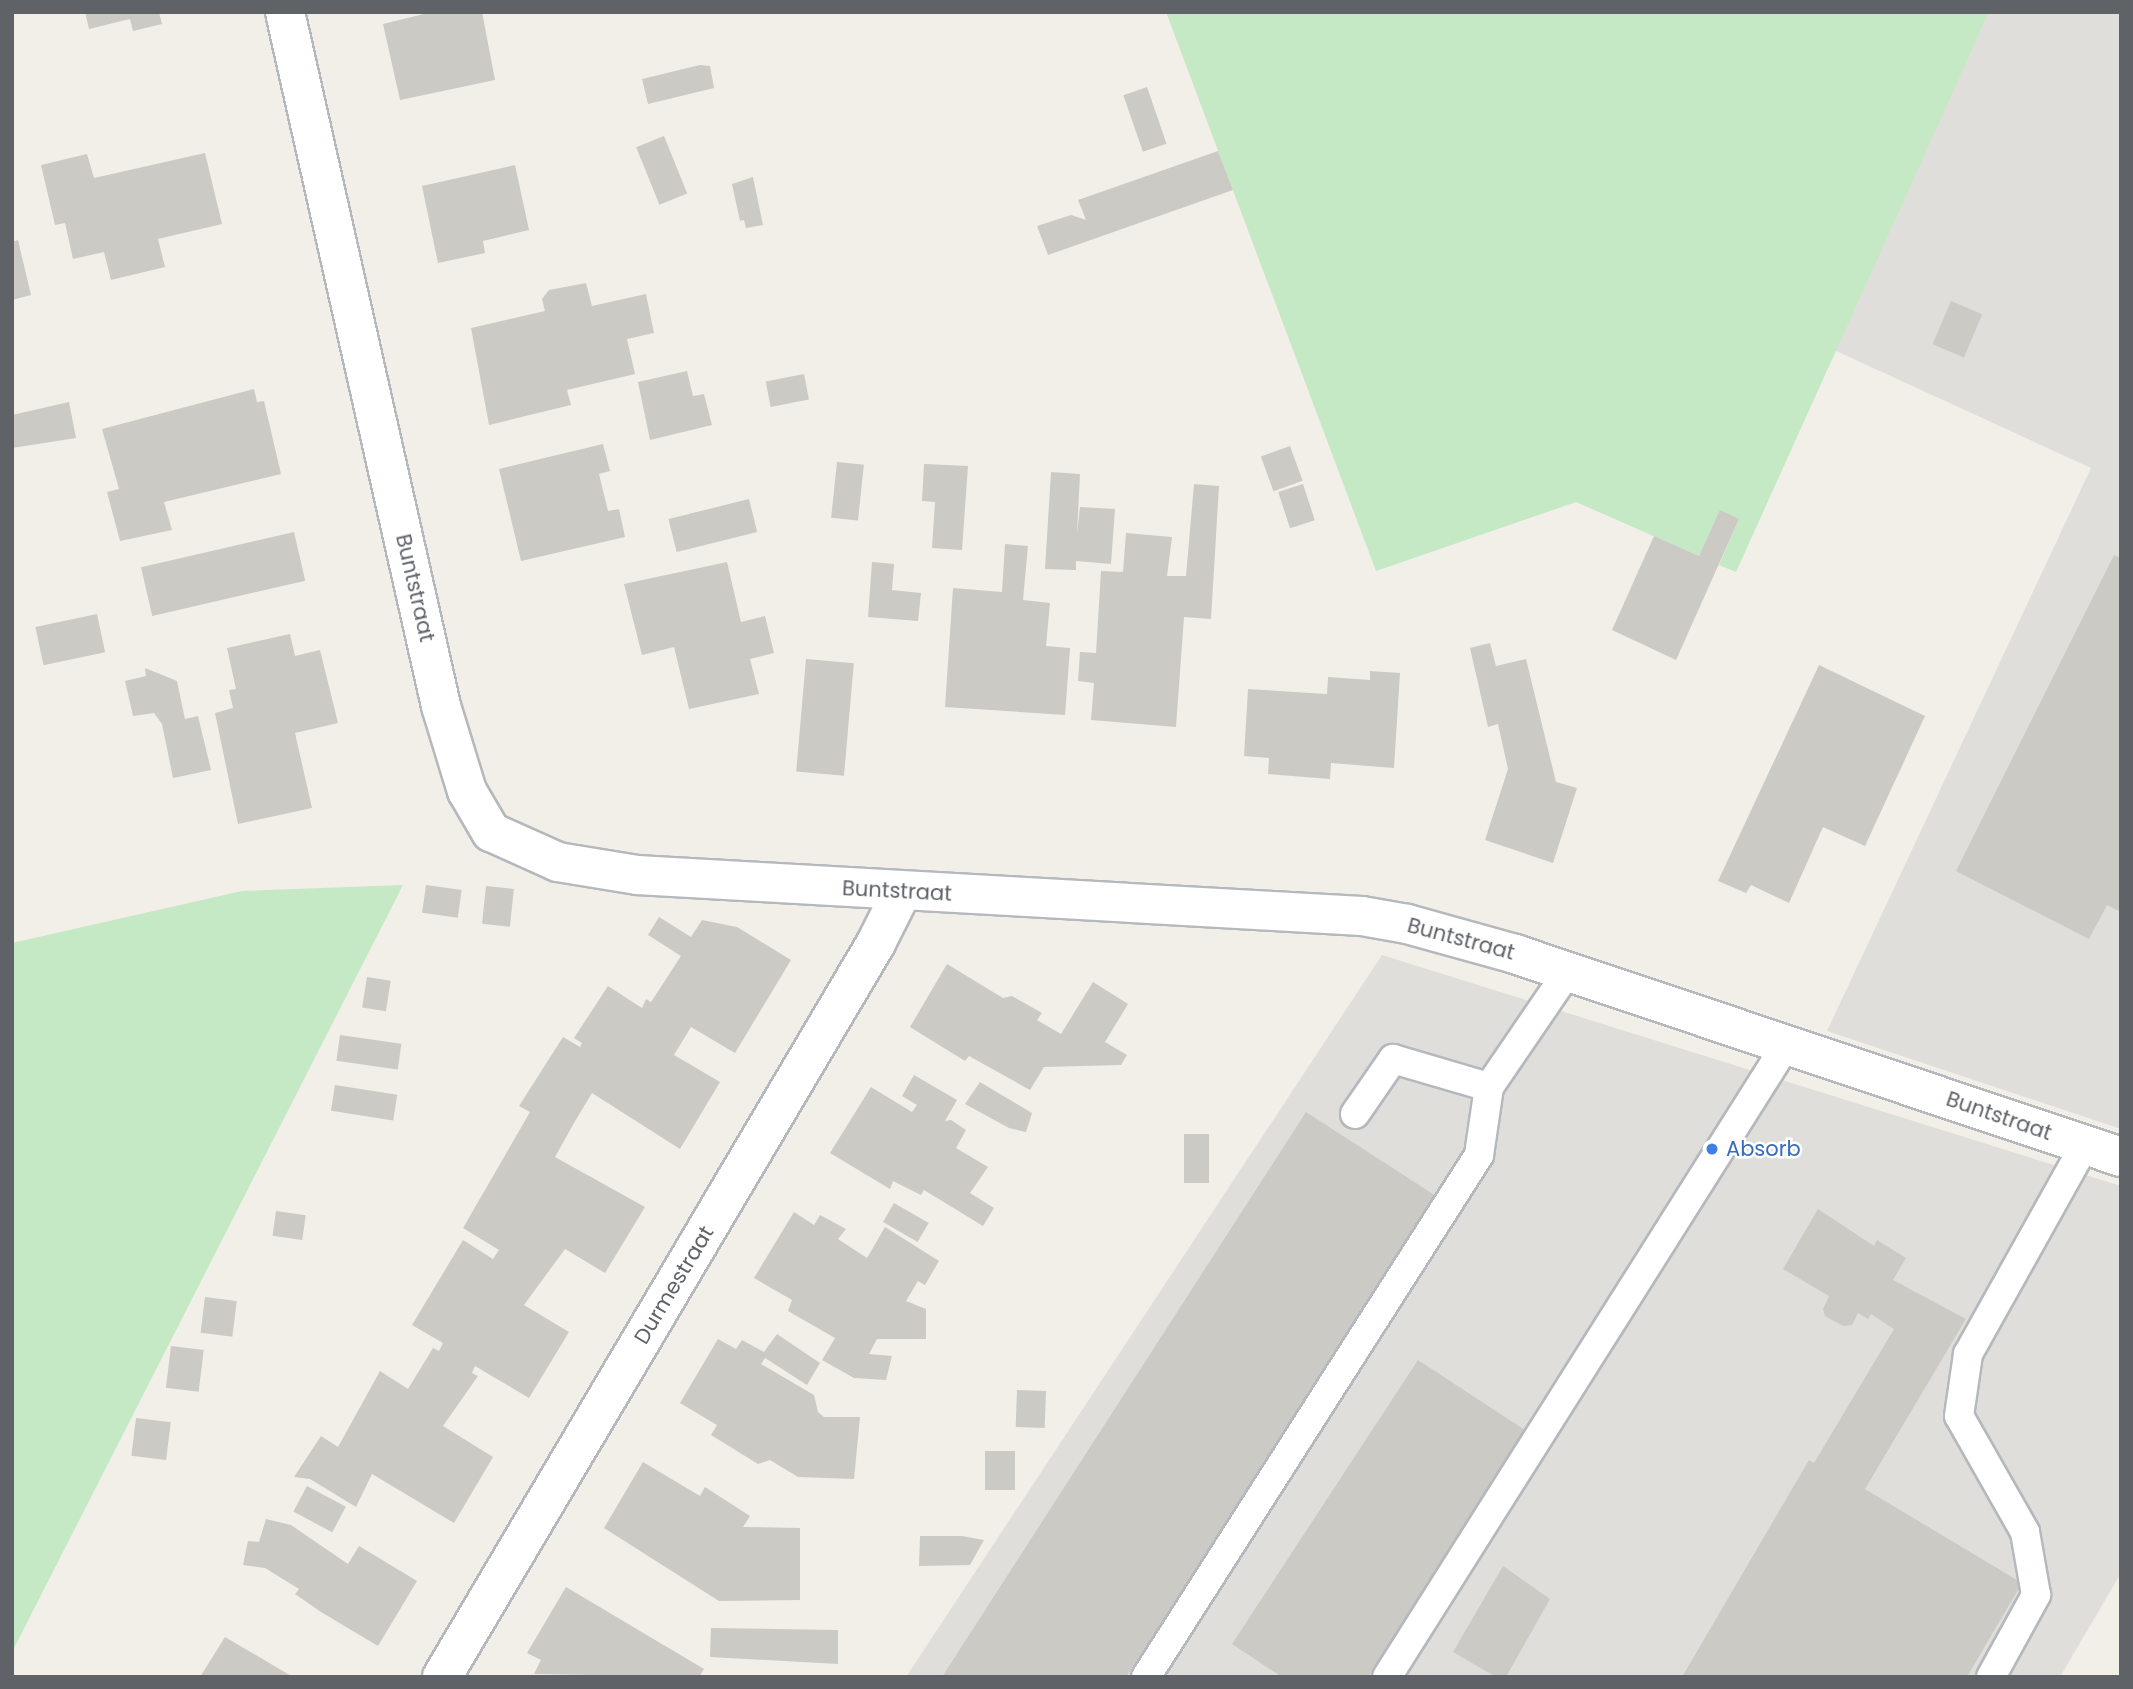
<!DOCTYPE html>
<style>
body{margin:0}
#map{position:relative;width:2133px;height:1689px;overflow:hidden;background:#f1efe8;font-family:Poppins,sans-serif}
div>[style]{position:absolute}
.industrial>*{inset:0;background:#e0deda}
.green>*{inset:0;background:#c5e8c5}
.building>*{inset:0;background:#cccac5;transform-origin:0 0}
.roads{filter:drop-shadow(2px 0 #b5b8bc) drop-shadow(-2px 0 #b5b8bc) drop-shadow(0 2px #b5b8bc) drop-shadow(0 -2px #b5b8bc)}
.lane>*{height:28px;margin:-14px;padding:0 14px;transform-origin:14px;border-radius:14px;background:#fff}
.street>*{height:38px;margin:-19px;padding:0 19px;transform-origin:19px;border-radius:19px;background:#fff}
.dots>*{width:19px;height:19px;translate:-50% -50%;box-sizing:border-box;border:4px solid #fff;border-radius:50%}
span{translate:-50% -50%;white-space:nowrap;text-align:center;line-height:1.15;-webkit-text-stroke:5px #fff;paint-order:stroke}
.street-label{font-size:21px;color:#5f6368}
.shop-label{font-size:21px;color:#366cbe}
.left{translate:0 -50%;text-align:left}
.frame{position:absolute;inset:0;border:14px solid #5f6368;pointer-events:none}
</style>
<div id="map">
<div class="industrial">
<div style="clip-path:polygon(1989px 12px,2121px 12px,2121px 1129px,1827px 1031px,2091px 468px,1834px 350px)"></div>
<div style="clip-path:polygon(1382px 955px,2121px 1186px,2121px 1573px,2060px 1677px,906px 1677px)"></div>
</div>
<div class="green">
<div style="clip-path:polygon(1166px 12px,1989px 12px,1736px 572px,1719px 565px,1739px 519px,1720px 511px,1699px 556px,1576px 502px,1376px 571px)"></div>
<div style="clip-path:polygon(403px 885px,12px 1652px,12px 943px,242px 891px)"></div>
</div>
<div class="building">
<div style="clip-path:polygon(85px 12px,159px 12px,162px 24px,133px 31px,130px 19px,89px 29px)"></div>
<div style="clip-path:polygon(432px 12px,482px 12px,495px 80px,400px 100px,383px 24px)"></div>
<div style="clip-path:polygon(700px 65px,710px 66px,714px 88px,648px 104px,642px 79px)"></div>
<div style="left:1147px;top:87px;width:60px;height:25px;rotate:71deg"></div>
<div style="left:664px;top:136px;width:62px;height:30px;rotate:68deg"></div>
<div style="clip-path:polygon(1218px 151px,1233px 190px,1048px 255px,1037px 226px,1071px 215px,1086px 220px,1078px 200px)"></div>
<div style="clip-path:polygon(205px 153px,222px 224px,158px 239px,165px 267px,111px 280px,104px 252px,73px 259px,65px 223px,55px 225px,41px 165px,87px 154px,94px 178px)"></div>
<div style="clip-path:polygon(515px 165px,529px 230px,483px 241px,485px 253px,438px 263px,422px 186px)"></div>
<div style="clip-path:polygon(753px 177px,763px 225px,746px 228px,744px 220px,740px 221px,732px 184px)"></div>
<div style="clip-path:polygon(18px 240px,31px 295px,12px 300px,12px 242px)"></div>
<div style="clip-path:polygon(586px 283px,592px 306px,646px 294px,654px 333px,627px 339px,635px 374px,567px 390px,571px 405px,489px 425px,471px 328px,545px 311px,542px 299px,549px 290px)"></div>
<div style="left:1951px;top:301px;width:34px;height:47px;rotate:23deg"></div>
<div style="clip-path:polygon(687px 371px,693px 396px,704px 394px,712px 425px,650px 440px,638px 382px)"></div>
<div style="left:804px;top:374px;width:26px;height:39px;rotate:79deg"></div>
<div style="clip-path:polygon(254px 389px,257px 402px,264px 401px,281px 474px,164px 502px,172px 530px,120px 541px,107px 492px,119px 489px,102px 429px)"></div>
<div style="clip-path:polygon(69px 402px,76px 438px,12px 448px,12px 415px)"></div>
<div style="clip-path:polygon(603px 444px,610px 471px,599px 474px,608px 511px,619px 509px,625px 537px,521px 561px,499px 469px)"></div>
<div style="left:1290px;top:446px;width:37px;height:31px;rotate:70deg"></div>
<div style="left:837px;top:462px;width:27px;height:56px;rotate:6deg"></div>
<div style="clip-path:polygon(924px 464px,968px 466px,962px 550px,932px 548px,935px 502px,922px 501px)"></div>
<div style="clip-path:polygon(1051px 472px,1080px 474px,1077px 534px,1080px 507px,1115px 509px,1111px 564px,1076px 561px,1076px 570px,1045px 569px)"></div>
<div style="clip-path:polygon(1194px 484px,1219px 486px,1211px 619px,1184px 617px,1176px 727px,1091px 720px,1094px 683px,1078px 681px,1080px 652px,1096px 653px,1101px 571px,1123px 572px,1126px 533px,1172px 537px,1167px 576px,1186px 576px)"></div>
<div style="left:1303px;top:484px;width:38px;height:26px;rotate:72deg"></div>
<div style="left:749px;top:499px;width:34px;height:83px;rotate:76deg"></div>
<div style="clip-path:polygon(1720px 510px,1739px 519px,1676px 660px,1612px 630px,1654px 536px,1699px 556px)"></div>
<div style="left:294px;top:532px;width:50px;height:157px;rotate:77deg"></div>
<div style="clip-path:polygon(1005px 544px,1028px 546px,1023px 600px,1050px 603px,1046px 646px,1070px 648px,1065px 715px,945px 707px,953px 588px,1002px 592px)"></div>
<div style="clip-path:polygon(2114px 555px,2121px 558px,2121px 912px,2107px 905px,2089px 939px,1956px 871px)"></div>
<div style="clip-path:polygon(727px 562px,741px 622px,765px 616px,774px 653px,750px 659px,759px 694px,689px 709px,674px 647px,642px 655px,624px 584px)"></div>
<div style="clip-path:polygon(872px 562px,894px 564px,892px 590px,921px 593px,918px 621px,868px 617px)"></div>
<div style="left:97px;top:614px;width:39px;height:63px;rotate:78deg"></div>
<div style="clip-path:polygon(290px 634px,295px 656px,320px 650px,338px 723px,295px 733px,312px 808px,238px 824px,215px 713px,233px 708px,229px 690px,236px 689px,227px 648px)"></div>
<div style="clip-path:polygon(1490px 643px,1496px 666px,1526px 659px,1556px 782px,1577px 788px,1553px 863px,1485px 840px,1508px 769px,1498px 724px,1488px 727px,1470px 648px)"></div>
<div style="left:806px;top:659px;width:48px;height:113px;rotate:5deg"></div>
<div style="clip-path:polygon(1819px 665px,1925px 716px,1865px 846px,1823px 827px,1789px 903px,1751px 885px,1746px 893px,1718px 881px)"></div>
<div style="clip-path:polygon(145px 668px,177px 681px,185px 719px,198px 716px,211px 770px,173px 778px,162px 724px,154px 713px,133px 716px,125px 681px,146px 676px)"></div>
<div style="clip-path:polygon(1370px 671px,1400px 673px,1394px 768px,1331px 763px,1330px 779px,1268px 774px,1269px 758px,1244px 756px,1248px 689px,1327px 694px,1328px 677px,1370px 680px)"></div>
<div style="left:426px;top:885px;width:36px;height:28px;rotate:8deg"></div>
<div style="left:486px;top:886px;width:28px;height:38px;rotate:6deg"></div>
<div style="clip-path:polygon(659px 917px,691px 937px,702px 920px,737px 927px,791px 960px,735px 1053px,691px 1027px,674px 1055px,720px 1082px,680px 1149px,592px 1093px,574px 1123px,555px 1157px,645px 1207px,605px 1273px,565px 1249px,524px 1305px,569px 1332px,529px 1398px,475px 1366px,472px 1373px,478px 1376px,443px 1426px,493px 1457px,454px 1523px,372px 1474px,356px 1507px,310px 1479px,294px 1477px,321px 1436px,338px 1447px,380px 1371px,408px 1389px,433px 1348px,439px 1351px,443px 1343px,412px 1325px,463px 1240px,493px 1259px,499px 1250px,463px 1228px,530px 1112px,519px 1106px,563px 1037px,580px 1047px,582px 1043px,574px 1038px,608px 986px,642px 1008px,646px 999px,651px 1002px,681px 956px,648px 935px)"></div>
<div style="clip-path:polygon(947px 964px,1003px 998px,1012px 996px,1042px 1013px,1037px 1020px,1061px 1034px,1093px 982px,1128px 1004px,1105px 1042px,1127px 1055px,1121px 1065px,1044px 1067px,1030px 1090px,969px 1056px,965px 1061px,910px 1027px)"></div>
<div style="left:367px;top:977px;width:24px;height:31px;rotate:9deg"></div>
<div style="left:340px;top:1035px;width:62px;height:26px;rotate:8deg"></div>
<div style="clip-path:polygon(914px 1075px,957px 1100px,945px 1121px,951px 1120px,966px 1130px,956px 1148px,988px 1167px,970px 1193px,994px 1208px,983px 1226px,924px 1190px,921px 1195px,893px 1181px,890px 1189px,830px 1153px,871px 1087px,912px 1112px,917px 1105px,902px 1096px)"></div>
<div style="clip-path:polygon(980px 1082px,1032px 1113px,1026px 1132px,1009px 1128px,965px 1104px)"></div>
<div style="left:335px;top:1085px;width:63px;height:26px;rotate:9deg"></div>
<div style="clip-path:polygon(1306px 1112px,1436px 1196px,1126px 1677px,942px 1677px)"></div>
<div style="left:1184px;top:1134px;width:25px;height:49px"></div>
<div style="left:894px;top:1203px;width:40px;height:22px;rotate:30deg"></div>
<div style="clip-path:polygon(1818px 1209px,1874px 1246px,1877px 1240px,1906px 1258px,1893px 1280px,1966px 1319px,1865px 1489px,2022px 1583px,1967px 1677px,1682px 1677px,1809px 1460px,1814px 1463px,1894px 1329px,1871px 1314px,1868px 1319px,1858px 1313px,1852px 1325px,1843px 1326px,1825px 1316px,1823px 1309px,1829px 1296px,1783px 1269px)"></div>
<div style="left:276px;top:1211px;width:30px;height:25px;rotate:8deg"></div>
<div style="clip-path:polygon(794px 1212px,814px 1225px,820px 1215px,846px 1229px,838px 1239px,867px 1258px,885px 1227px,939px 1261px,925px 1285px,918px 1281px,906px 1301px,926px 1309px,926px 1339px,877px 1339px,869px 1354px,892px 1356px,886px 1380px,854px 1378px,822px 1360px,835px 1338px,788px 1311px,792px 1300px,754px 1278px)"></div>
<div style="left:205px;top:1297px;width:32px;height:36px;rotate:7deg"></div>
<div style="clip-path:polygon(777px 1334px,820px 1363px,807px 1385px,765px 1358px,761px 1364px,814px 1395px,818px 1412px,824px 1417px,860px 1417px,854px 1479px,798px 1477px,770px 1460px,758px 1464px,711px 1435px,717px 1425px,680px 1403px,718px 1339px,736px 1349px,742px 1340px,764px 1352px)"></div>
<div style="left:171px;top:1346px;width:33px;height:42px;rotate:7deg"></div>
<div style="clip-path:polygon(1418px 1360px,1528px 1432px,1368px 1677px,1282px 1677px,1232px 1644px)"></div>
<div style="left:1017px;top:1390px;width:29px;height:37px;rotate:2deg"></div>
<div style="left:136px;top:1418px;width:35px;height:38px;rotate:7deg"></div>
<div style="left:985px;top:1451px;width:30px;height:39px"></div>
<div style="clip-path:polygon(643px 1462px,700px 1496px,705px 1487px,750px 1516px,743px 1527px,800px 1528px,800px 1600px,719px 1601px,604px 1528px)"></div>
<div style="left:307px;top:1486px;width:44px;height:29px;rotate:28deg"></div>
<div style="clip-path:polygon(266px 1519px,291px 1525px,348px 1564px,359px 1546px,417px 1581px,378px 1646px,321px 1612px,295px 1594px,299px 1589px,265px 1568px,243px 1565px,248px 1541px,259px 1542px)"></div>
<div style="clip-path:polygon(920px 1536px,962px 1536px,984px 1540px,970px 1565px,919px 1566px)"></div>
<div style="clip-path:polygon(1503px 1566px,1550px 1599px,1506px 1677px,1496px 1677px,1453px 1652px)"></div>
<div style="clip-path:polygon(566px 1587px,704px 1669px,699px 1677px,534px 1674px,541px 1660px,527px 1653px)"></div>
<div style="clip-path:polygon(711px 1628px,838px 1630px,838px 1664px,710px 1657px)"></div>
<div style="clip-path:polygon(225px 1637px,293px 1677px,200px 1677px)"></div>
</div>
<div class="roads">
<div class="lane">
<div style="left:1355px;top:1114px;width:67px;rotate:-55.4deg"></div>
<div style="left:1393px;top:1059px;width:100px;rotate:16.3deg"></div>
<div style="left:1489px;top:1087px;width:140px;rotate:-55.7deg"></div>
<div style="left:1146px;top:1677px;width:619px;rotate:-57.46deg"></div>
<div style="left:1479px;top:1155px;width:69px;rotate:-81.6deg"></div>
<div style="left:1387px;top:1677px;width:747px;rotate:-57.73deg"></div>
<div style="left:1991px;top:1677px;width:94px;rotate:-61.2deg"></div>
<div style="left:2036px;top:1595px;width:64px;rotate:-99.9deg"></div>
<div style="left:2025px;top:1532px;width:133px;rotate:-119.6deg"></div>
<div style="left:1959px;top:1416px;width:63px;rotate:-81.7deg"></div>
<div style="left:1968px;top:1354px;width:240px;rotate:-60.8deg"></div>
</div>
<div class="street">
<div style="left:285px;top:12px;width:711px;rotate:77.33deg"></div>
<div style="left:441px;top:706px;width:89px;rotate:73deg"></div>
<div style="left:467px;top:791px;width:48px;rotate:59.7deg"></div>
<div style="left:491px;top:832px;width:73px;rotate:24.1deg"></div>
<div style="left:558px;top:862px;width:80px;rotate:9.3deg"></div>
<div style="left:637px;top:875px;width:726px;rotate:3.24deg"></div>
<div style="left:1362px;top:916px;width:46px;rotate:10.1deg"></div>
<div style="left:1407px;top:924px;width:112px;rotate:15.5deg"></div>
<div style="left:1515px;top:954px;width:639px;rotate:18.52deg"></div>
<div style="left:442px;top:1677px;width:853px;rotate:-59.4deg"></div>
<div style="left:876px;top:943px;width:58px;rotate:-63.4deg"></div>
</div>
</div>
<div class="dots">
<div style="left:1712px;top:1149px;background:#3f7fe0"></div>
</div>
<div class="street-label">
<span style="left:415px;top:588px;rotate:77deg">Buntstraat</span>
<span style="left:897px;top:891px;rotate:3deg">Buntstraat</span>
<span style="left:1461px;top:939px;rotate:15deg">Buntstraat</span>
<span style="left:1999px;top:1116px;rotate:19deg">Buntstraat</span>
<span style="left:674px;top:1285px;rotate:-59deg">Durmestraat</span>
</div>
<div class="shop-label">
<span class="left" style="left:1726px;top:1149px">Absorb</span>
</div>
<div class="frame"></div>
</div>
